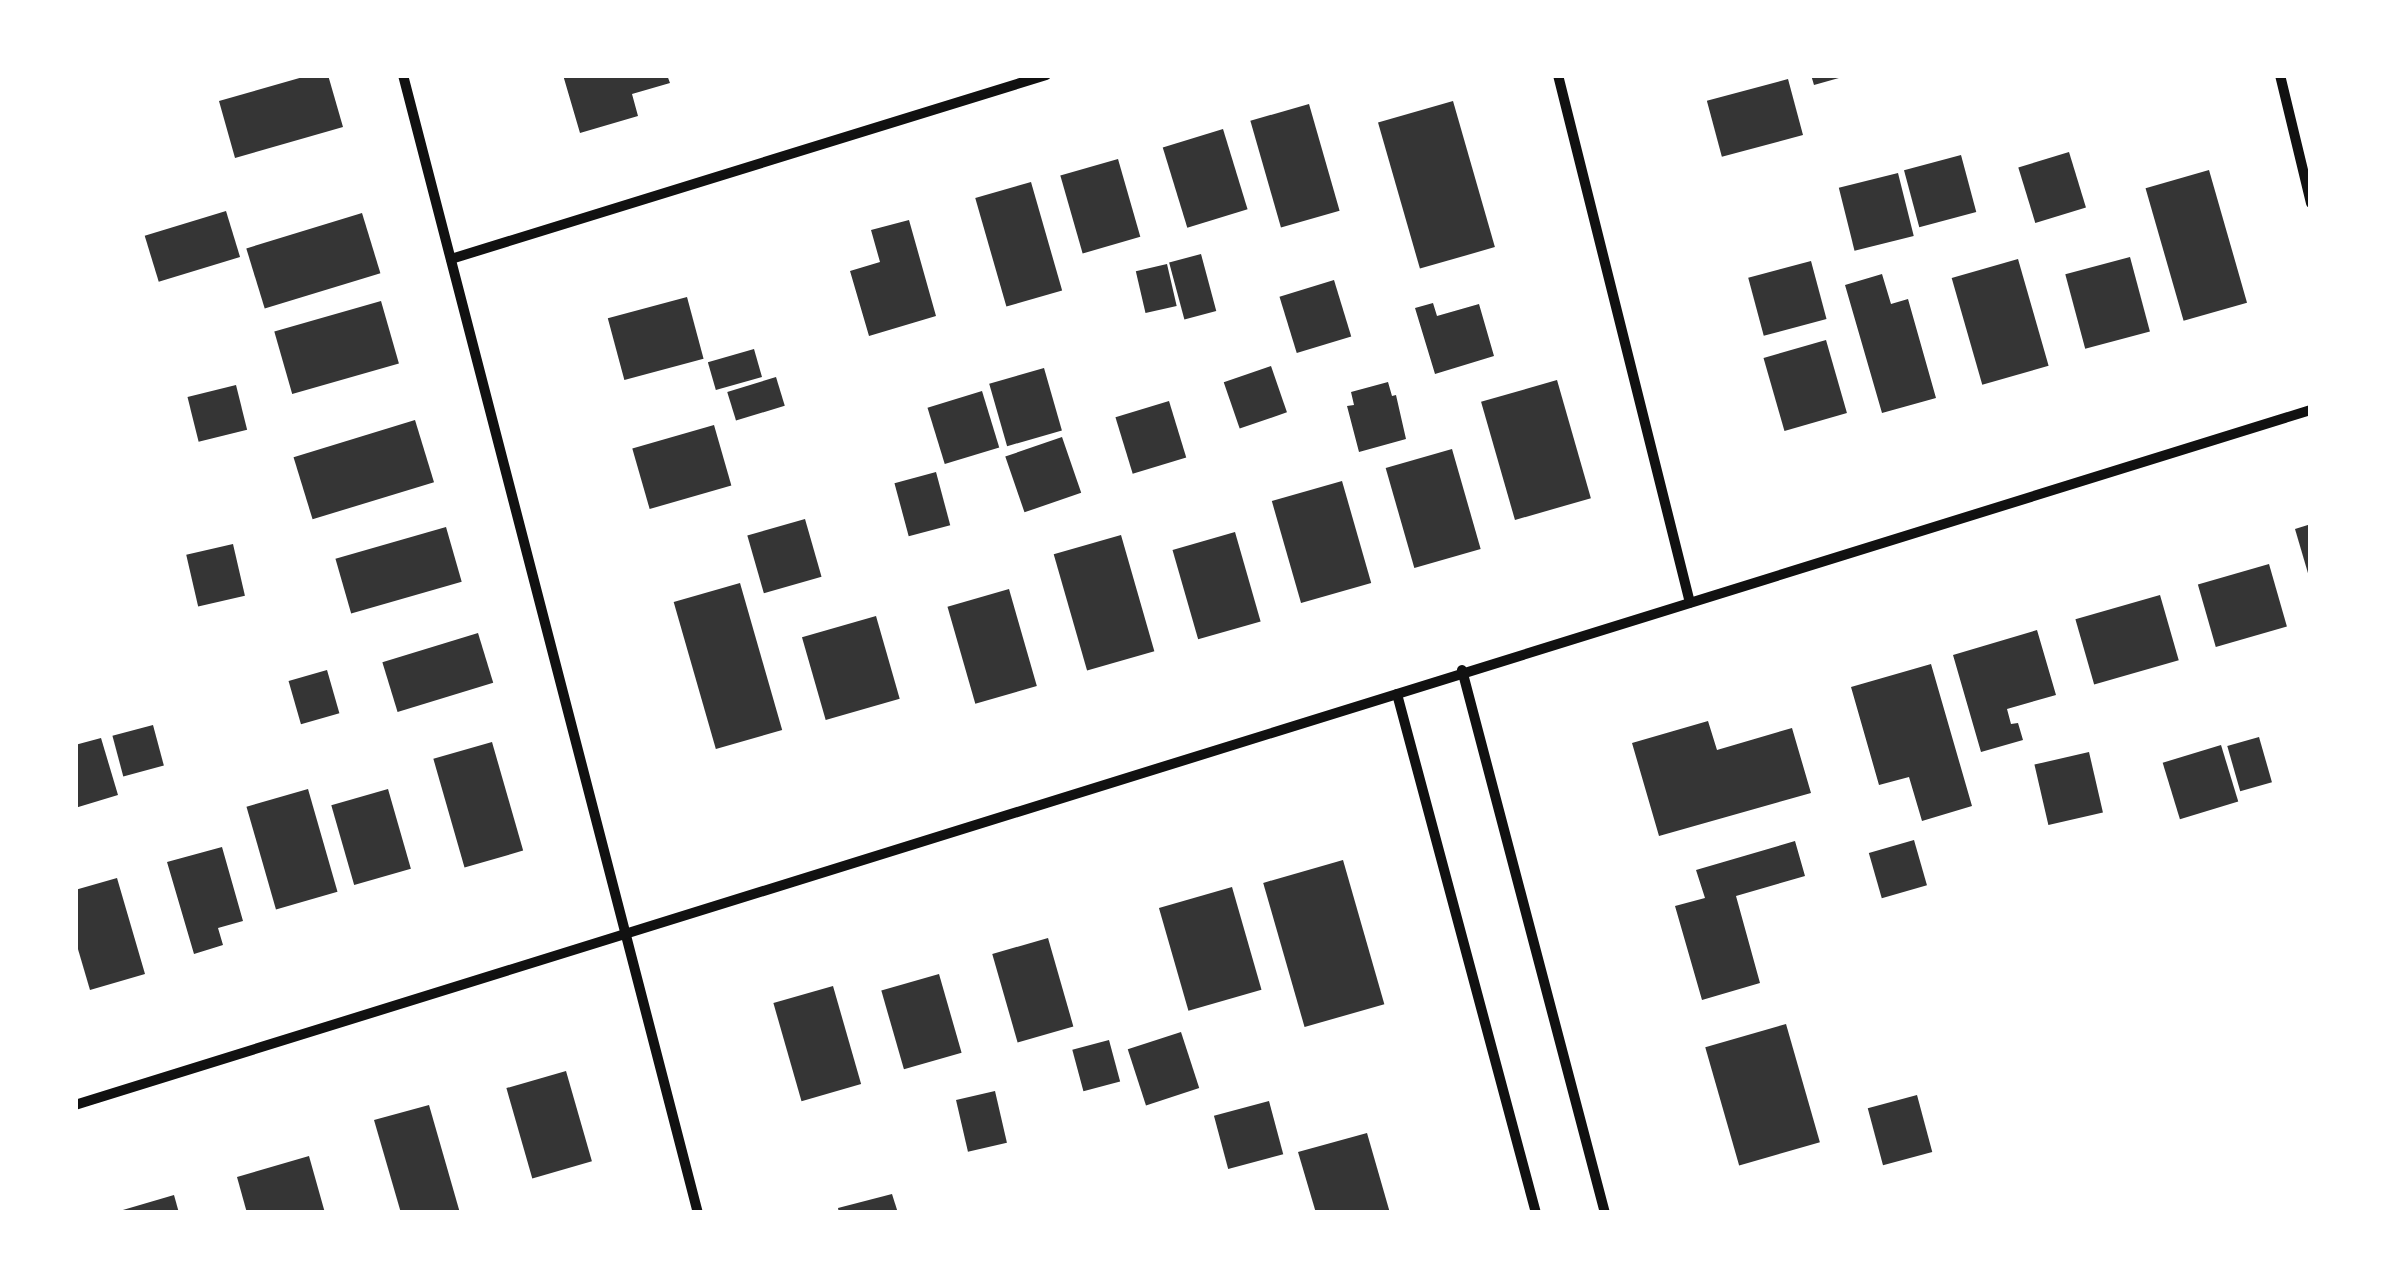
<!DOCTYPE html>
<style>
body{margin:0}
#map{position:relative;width:2386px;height:1288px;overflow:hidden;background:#fff;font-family:Poppins,sans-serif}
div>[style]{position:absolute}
.building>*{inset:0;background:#353535;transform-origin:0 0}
.minor>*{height:10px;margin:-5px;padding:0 5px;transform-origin:5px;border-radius:5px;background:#111}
span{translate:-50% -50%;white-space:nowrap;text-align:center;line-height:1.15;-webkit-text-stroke:10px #fff;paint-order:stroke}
.frame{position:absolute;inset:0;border:78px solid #fff;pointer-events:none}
</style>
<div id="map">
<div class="building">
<div style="clip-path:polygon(310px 75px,328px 75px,343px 127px,235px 158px,219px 101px)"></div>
<div style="clip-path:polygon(563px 75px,667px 75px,670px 83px,632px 94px,638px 116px,580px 133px)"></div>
<div style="clip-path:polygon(1811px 75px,1846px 75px,1846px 76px,1814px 85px)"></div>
<div style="left:1788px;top:79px;width:58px;height:84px;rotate:75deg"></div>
<div style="left:1453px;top:101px;width:152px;height:78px;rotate:74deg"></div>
<div style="left:1309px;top:104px;width:111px;height:61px;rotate:74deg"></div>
<div style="left:1223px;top:129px;width:84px;height:63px;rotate:73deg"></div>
<div style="left:2069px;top:152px;width:58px;height:53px;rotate:73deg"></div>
<div style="left:1961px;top:155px;width:59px;height:59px;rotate:75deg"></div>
<div style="left:1118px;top:159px;width:81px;height:60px;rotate:74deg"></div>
<div style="left:2209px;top:170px;width:138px;height:66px;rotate:74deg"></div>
<div style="left:1898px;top:173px;width:65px;height:61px;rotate:76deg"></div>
<div style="left:1031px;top:182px;width:113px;height:58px;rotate:74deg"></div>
<div style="left:226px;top:211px;width:48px;height:85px;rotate:73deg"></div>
<div style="left:362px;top:213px;width:63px;height:121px;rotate:73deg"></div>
<div style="clip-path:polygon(909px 220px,936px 316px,869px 336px,850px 271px,880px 262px,871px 230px)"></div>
<div style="left:1201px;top:254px;width:59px;height:33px;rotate:75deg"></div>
<div style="left:2130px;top:257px;width:77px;height:67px;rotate:75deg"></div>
<div style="left:2018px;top:259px;width:111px;height:69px;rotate:74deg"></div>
<div style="left:1811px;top:261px;width:60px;height:65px;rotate:75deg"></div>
<div style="left:1167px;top:264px;width:43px;height:32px;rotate:77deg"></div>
<div style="clip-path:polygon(1882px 274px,1891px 304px,1908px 299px,1936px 398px,1882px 413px,1845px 285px)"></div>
<div style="left:1334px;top:280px;width:59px;height:57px;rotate:73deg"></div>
<div style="left:687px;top:297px;width:64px;height:82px;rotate:75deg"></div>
<div style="left:381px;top:301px;width:65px;height:111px;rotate:74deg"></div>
<div style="clip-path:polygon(1433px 303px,1437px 316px,1479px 304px,1494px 356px,1435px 374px,1415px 308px)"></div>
<div style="left:1826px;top:340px;width:76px;height:65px;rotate:74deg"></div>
<div style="left:754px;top:349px;width:29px;height:48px;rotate:74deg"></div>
<div style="left:1271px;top:366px;width:49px;height:50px;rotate:71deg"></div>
<div style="left:1044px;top:368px;width:65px;height:57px;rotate:74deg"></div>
<div style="left:776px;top:377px;width:30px;height:51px;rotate:73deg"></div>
<div style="left:1557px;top:380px;width:123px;height:79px;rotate:74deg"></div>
<div style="clip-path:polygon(1388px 382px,1392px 396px,1396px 395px,1406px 439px,1359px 452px,1347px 406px,1354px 405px,1351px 392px)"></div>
<div style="left:236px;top:385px;width:46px;height:50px;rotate:76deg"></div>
<div style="left:982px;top:391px;width:59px;height:57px;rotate:73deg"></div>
<div style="left:1169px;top:401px;width:59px;height:56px;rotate:73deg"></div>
<div style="left:415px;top:420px;width:65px;height:127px;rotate:73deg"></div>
<div style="left:714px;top:425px;width:63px;height:85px;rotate:74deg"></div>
<div style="left:1062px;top:437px;width:59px;height:60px;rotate:71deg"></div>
<div style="left:1452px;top:449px;width:104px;height:69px;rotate:74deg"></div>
<div style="left:936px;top:472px;width:55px;height:43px;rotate:75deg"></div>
<div style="left:1342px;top:481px;width:106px;height:73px;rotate:74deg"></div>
<div style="left:805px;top:519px;width:60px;height:60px;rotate:74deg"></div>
<div style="clip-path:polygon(2311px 524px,2311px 580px,2310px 580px,2295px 529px)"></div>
<div style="left:446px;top:527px;width:57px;height:115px;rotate:74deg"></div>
<div style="left:1235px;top:532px;width:93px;height:65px;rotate:74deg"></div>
<div style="left:1121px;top:535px;width:121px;height:70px;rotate:74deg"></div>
<div style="left:233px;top:544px;width:53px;height:48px;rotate:77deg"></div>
<div style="left:2269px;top:564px;width:65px;height:74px;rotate:74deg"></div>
<div style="left:740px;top:583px;width:153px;height:69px;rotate:74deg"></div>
<div style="left:1009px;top:589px;width:101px;height:64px;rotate:74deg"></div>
<div style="left:2160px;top:595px;width:68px;height:88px;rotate:74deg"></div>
<div style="left:876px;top:616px;width:86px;height:77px;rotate:74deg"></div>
<div style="clip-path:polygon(2037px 630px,2056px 695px,2007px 709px,2011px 724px,2018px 723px,2023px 740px,1981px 752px,1953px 655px)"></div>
<div style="left:478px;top:633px;width:52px;height:100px;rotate:73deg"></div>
<div style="clip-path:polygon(1931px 664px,1972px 806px,1922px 821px,1909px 777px,1879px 785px,1851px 687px)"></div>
<div style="left:327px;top:670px;width:45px;height:40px;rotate:74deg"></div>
<div style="clip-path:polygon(1708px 721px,1717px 750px,1792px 728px,1811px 793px,1659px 836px,1632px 743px)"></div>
<div style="left:153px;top:725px;width:42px;height:42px;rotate:75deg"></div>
<div style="left:2259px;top:737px;width:47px;height:33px;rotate:74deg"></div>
<div style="clip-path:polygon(101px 738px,118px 795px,75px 808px,75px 745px)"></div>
<div style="left:492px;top:742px;width:113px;height:61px;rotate:74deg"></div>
<div style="left:2221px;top:745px;width:59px;height:61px;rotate:73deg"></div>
<div style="left:2089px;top:752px;width:62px;height:56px;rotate:77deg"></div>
<div style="left:308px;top:789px;width:107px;height:64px;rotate:74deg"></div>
<div style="left:388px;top:789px;width:83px;height:59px;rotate:74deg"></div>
<div style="left:1914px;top:840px;width:47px;height:47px;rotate:74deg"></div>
<div style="clip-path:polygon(1795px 841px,1805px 876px,1736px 896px,1760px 983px,1702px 1000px,1675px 906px,1705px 898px,1696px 870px)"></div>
<div style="clip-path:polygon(222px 847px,243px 921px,218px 928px,223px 945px,194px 954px,167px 862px)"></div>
<div style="left:1343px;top:860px;width:150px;height:83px;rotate:74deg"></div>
<div style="clip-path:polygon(117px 878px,145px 974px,90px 990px,75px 939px,75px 890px)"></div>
<div style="left:1232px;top:887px;width:107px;height:76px;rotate:74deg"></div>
<div style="left:1048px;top:938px;width:92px;height:58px;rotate:74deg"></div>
<div style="left:939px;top:974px;width:82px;height:60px;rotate:74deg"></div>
<div style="left:833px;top:986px;width:102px;height:62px;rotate:74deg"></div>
<div style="left:1786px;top:1024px;width:123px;height:84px;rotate:74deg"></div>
<div style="left:1181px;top:1032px;width:59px;height:56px;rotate:72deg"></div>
<div style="left:1109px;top:1040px;width:43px;height:38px;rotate:75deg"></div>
<div style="left:566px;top:1071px;width:94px;height:62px;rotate:74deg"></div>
<div style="left:995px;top:1091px;width:53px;height:40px;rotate:77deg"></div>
<div style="left:1917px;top:1095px;width:59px;height:51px;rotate:75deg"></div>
<div style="left:1269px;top:1101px;width:55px;height:57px;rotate:75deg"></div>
<div style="clip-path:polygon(429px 1105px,460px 1213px,401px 1213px,374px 1120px)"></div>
<div style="clip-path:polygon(1367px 1133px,1390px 1213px,1316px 1213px,1298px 1152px)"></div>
<div style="clip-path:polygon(309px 1156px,325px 1213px,247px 1213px,237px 1177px)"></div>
<div style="clip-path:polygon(892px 1194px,898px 1213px,839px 1213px,838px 1208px)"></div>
<div style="clip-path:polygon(174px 1195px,179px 1213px,116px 1213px,116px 1212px)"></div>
</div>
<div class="minor">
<div style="left:403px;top:75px;width:1176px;rotate:75.47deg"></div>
<div style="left:1558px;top:75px;width:544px;rotate:75.96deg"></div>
<div style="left:2280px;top:75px;width:132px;rotate:76.4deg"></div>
<div style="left:451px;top:259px;width:623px;rotate:-17.18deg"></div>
<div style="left:1462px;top:670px;width:562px;rotate:75.25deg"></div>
<div style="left:1397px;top:694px;width:537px;rotate:75.01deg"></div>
<div style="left:75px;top:1105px;width:2342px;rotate:-17.27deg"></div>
</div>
<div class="frame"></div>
</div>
